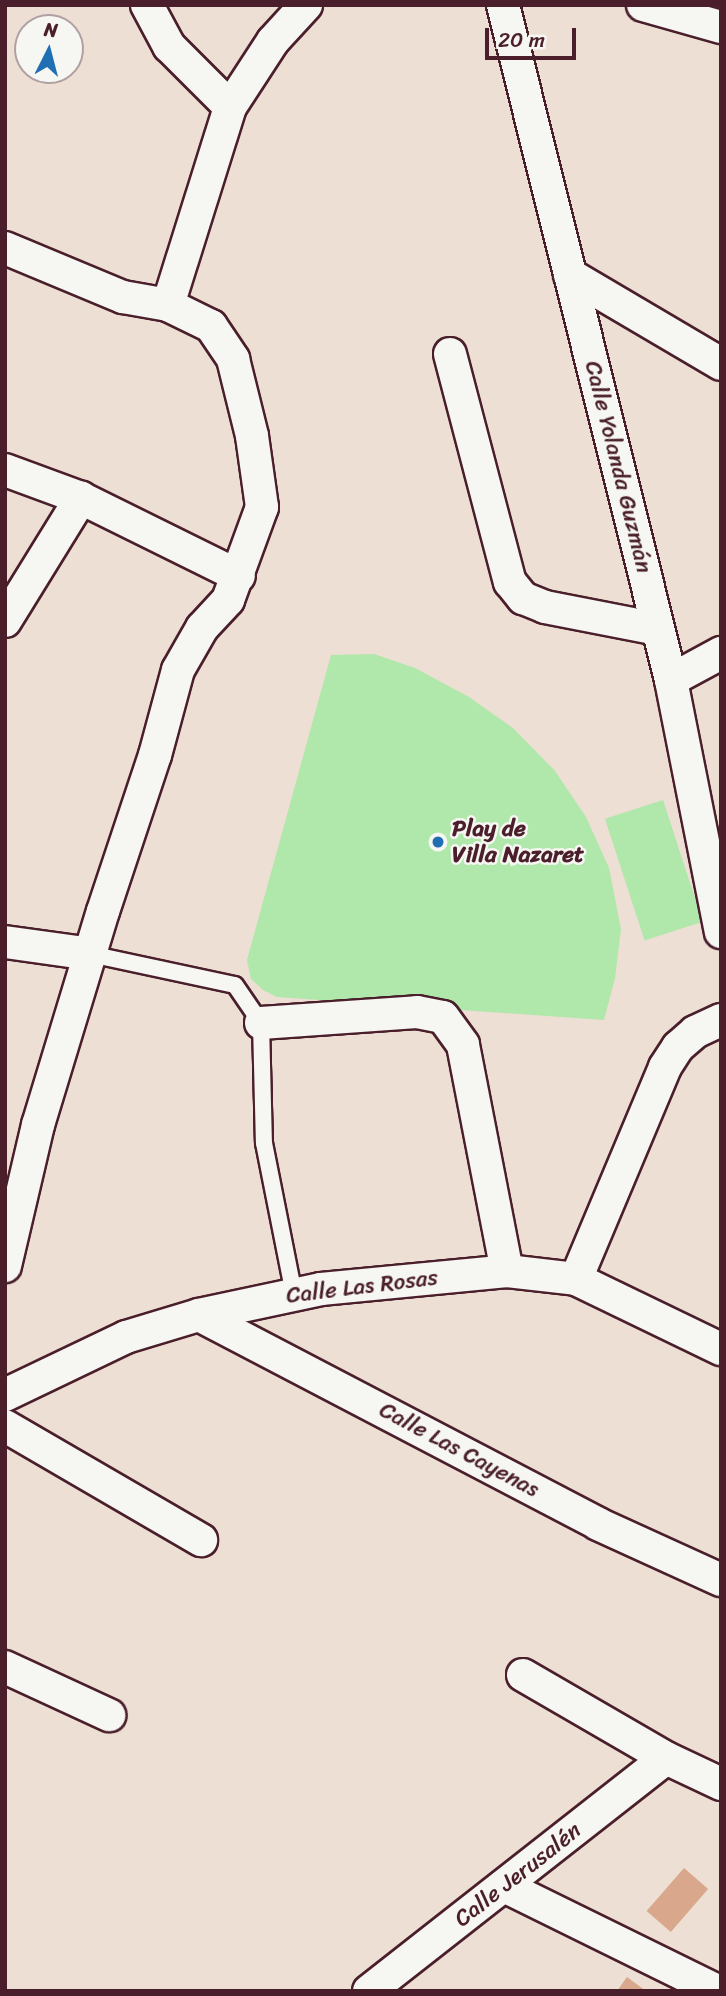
<!DOCTYPE html>
<meta charset="utf-8">
<style>
body{margin:0}
#map{position:relative;width:726px;height:1996px;overflow:hidden;background:#eddfd3;font-family:Sriracha,sans-serif}
div>[style]{position:absolute}
.green>*{inset:0;background:#b0e7ab;transform-origin:0 0}
.building>*{inset:0;background:#d9a88c;transform-origin:0 0}
.roads{filter:drop-shadow(2px 0 #4a1f2b) drop-shadow(-2px 0 #4a1f2b) drop-shadow(0 2px #4a1f2b) drop-shadow(0 -2px #4a1f2b)}
.service>*{height:16px;margin:-8px;padding:0 8px;transform-origin:8px;border-radius:8px;background:#f6f6f2}
.minor>*{height:32px;margin:-16px;padding:0 16px;transform-origin:16px;border-radius:16px;background:#f6f6f2}
.dots>*{width:19px;height:19px;translate:-50% -50%;box-sizing:border-box;border:4px solid #f6f6f2;border-radius:50%}
span{translate:-50% -50%;white-space:nowrap;text-align:center;line-height:1.15;-webkit-text-stroke:5px #f6f6f2;paint-order:stroke}
.street-label{font-size:23px;color:#4a1f2b}
.poi-label{font-size:23px;color:#4a1f2b;font-weight:700}
.left{translate:0 -50%;text-align:left}
.frame{position:absolute;inset:0;border:7px solid #4a1f2b;pointer-events:none}
.north{position:absolute;left:14px;top:14px;width:70px;height:70px;box-sizing:border-box;background:#f6f6f2;border:2px solid #b1a0a2;border-radius:50%;rotate:6deg;font-size:19px;font-weight:700;line-height:28px;text-align:center;color:#4a1f2b}
.north::after{content:'';display:block;margin:auto;width:24px;height:32px;background:#1f6fb2;clip-path:polygon(50% 0,100% 100%,50% 72%,0 100%)}
.scale{position:absolute;left:485px;top:28px;width:91px;height:32px;box-sizing:border-box;border:4px solid #4a1f2b;border-top:0;padding-left:9px;font-size:21px;line-height:24px;white-space:nowrap;color:#4a1f2b;-webkit-text-stroke:5px #f6f6f2;paint-order:stroke}
</style>
<div id="map">
<div class="green">
<div style="clip-path:polygon(374px 654px,415px 668px,469px 697px,513px 728px,555px 771px,586px 817px,609px 868px,621px 929px,615px 978px,604px 1020px,277px 997px,263px 990px,251px 979px,247px 960px,331px 655px)"></div>
<div style="left:663px;top:800px;width:128px;height:61px;rotate:72deg"></div>
</div>
<div class="building">
<div style="left:684px;top:1868px;width:32px;height:57px;rotate:41deg"></div>
<div style="clip-path:polygon(627px 1977px,646px 1991px,617px 1991px)"></div>
</div>
<div class="roads">
<div class="service">
<div style="left:90px;top:954px;width:148px;rotate:12.1deg"></div>
<div style="left:235px;top:985px;width:46px;rotate:55.6deg"></div>
<div style="left:261px;top:1023px;width:120px;rotate:88.6deg"></div>
<div style="left:264px;top:1143px;width:154px;rotate:78.8deg"></div>
</div>
<div class="minor">
<div style="left:147px;top:5px;width:47px;rotate:61.8deg"></div>
<div style="left:169px;top:46px;width:86px;rotate:45deg"></div>
<div style="left:503px;top:5px;width:696px;rotate:76.02deg"></div>
<div style="left:671px;top:680px;width:257px;rotate:78.8deg"></div>
<div style="left:643px;top:5px;width:81px;rotate:15.8deg"></div>
<div style="left:5px;top:248px;width:128px;rotate:22.6deg"></div>
<div style="left:123px;top:297px;width:46px;rotate:10.1deg"></div>
<div style="left:168px;top:305px;width:48px;rotate:26deg"></div>
<div style="left:211px;top:326px;width:40px;rotate:56deg"></div>
<div style="left:233px;top:359px;width:79px;rotate:76.1deg"></div>
<div style="left:252px;top:436px;width:72px;rotate:82deg"></div>
<div style="left:262px;top:507px;width:99px;rotate:110.1deg"></div>
<div style="left:228px;top:600px;width:38px;rotate:133deg"></div>
<div style="left:202px;top:628px;width:48px;rotate:119.7deg"></div>
<div style="left:178px;top:670px;width:88px;rotate:105.1deg"></div>
<div style="left:155px;top:755px;width:164px;rotate:108.4deg"></div>
<div style="left:103px;top:911px;width:224px;rotate:106.9deg"></div>
<div style="left:38px;top:1125px;width:145px;rotate:103.2deg"></div>
<div style="left:570px;top:275px;width:175px;rotate:30.5deg"></div>
<div style="left:168px;top:305px;width:207px;rotate:-72.6deg"></div>
<div style="left:230px;top:107px;width:79px;rotate:-56.9deg"></div>
<div style="left:273px;top:41px;width:49px;rotate:-47.5deg"></div>
<div style="left:450px;top:354px;width:236px;rotate:75.3deg"></div>
<div style="left:510px;top:582px;width:21px;rotate:51deg"></div>
<div style="left:523px;top:598px;width:24px;rotate:22deg"></div>
<div style="left:545px;top:607px;width:115px;rotate:11deg"></div>
<div style="left:5px;top:470px;width:81px;rotate:20.2deg"></div>
<div style="left:81px;top:498px;width:176px;rotate:26.3deg"></div>
<div style="left:5px;top:621px;width:145px;rotate:-58.3deg"></div>
<div style="left:671px;top:680px;width:57px;rotate:-28.4deg"></div>
<div style="left:5px;top:942px;width:86px;rotate:8deg"></div>
<div style="left:261px;top:1023px;width:156px;rotate:-4deg"></div>
<div style="left:417px;top:1012px;width:26px;rotate:11deg"></div>
<div style="left:443px;top:1017px;width:34px;rotate:54deg"></div>
<div style="left:463px;top:1045px;width:230px;rotate:79deg"></div>
<div style="left:576px;top:1279px;width:230px;rotate:-67.2deg"></div>
<div style="left:665px;top:1067px;width:24px;rotate:-57deg"></div>
<div style="left:678px;top:1047px;width:23px;rotate:-41deg"></div>
<div style="left:695px;top:1032px;width:29px;rotate:-25deg"></div>
<div style="left:199px;top:1315px;width:450px;rotate:27.6deg"></div>
<div style="left:598px;top:1524px;width:135px;rotate:24.5deg"></div>
<div style="left:5px;top:1395px;width:134px;rotate:-25.6deg"></div>
<div style="left:126px;top:1337px;width:76px;rotate:-16.8deg"></div>
<div style="left:199px;top:1315px;width:125px;rotate:-12deg"></div>
<div style="left:321px;top:1289px;width:187px;rotate:-5.5deg"></div>
<div style="left:507px;top:1271px;width:69px;rotate:6.6deg"></div>
<div style="left:576px;top:1279px;width:161px;rotate:25.8deg"></div>
<div style="left:5px;top:1426px;width:227px;rotate:30.2deg"></div>
<div style="left:5px;top:1667px;width:115px;rotate:24.8deg"></div>
<div style="left:523px;top:1675px;width:165px;rotate:30.1deg"></div>
<div style="left:666px;top:1758px;width:61px;rotate:25.3deg"></div>
<div style="left:504px;top:1886px;width:237px;rotate:26.2deg"></div>
<div style="left:369px;top:1991px;width:377px;rotate:-38.1deg"></div>
</div>
</div>
<div class="dots">
<div style="left:438px;top:842px;background:#1f6fb2"></div>
</div>
<div class="street-label">
<span style="left:618px;top:467px;rotate:76deg">Calle Yolanda Guzmán</span>
<span style="left:362px;top:1287px;rotate:-7deg">Calle Las Rosas</span>
<span style="left:459px;top:1450px;rotate:28deg">Calle Las Cayenas</span>
<span style="left:518px;top:1875px;rotate:-38deg">Calle Jerusalén</span>
</div>
<div class="poi-label">
<span class="left" style="left:452px;top:842px">Play de<br>Villa Nazaret</span>
</div>
<div class="frame"></div>
<div class="north">N</div>
<div class="scale">20 m</div>
</div>
